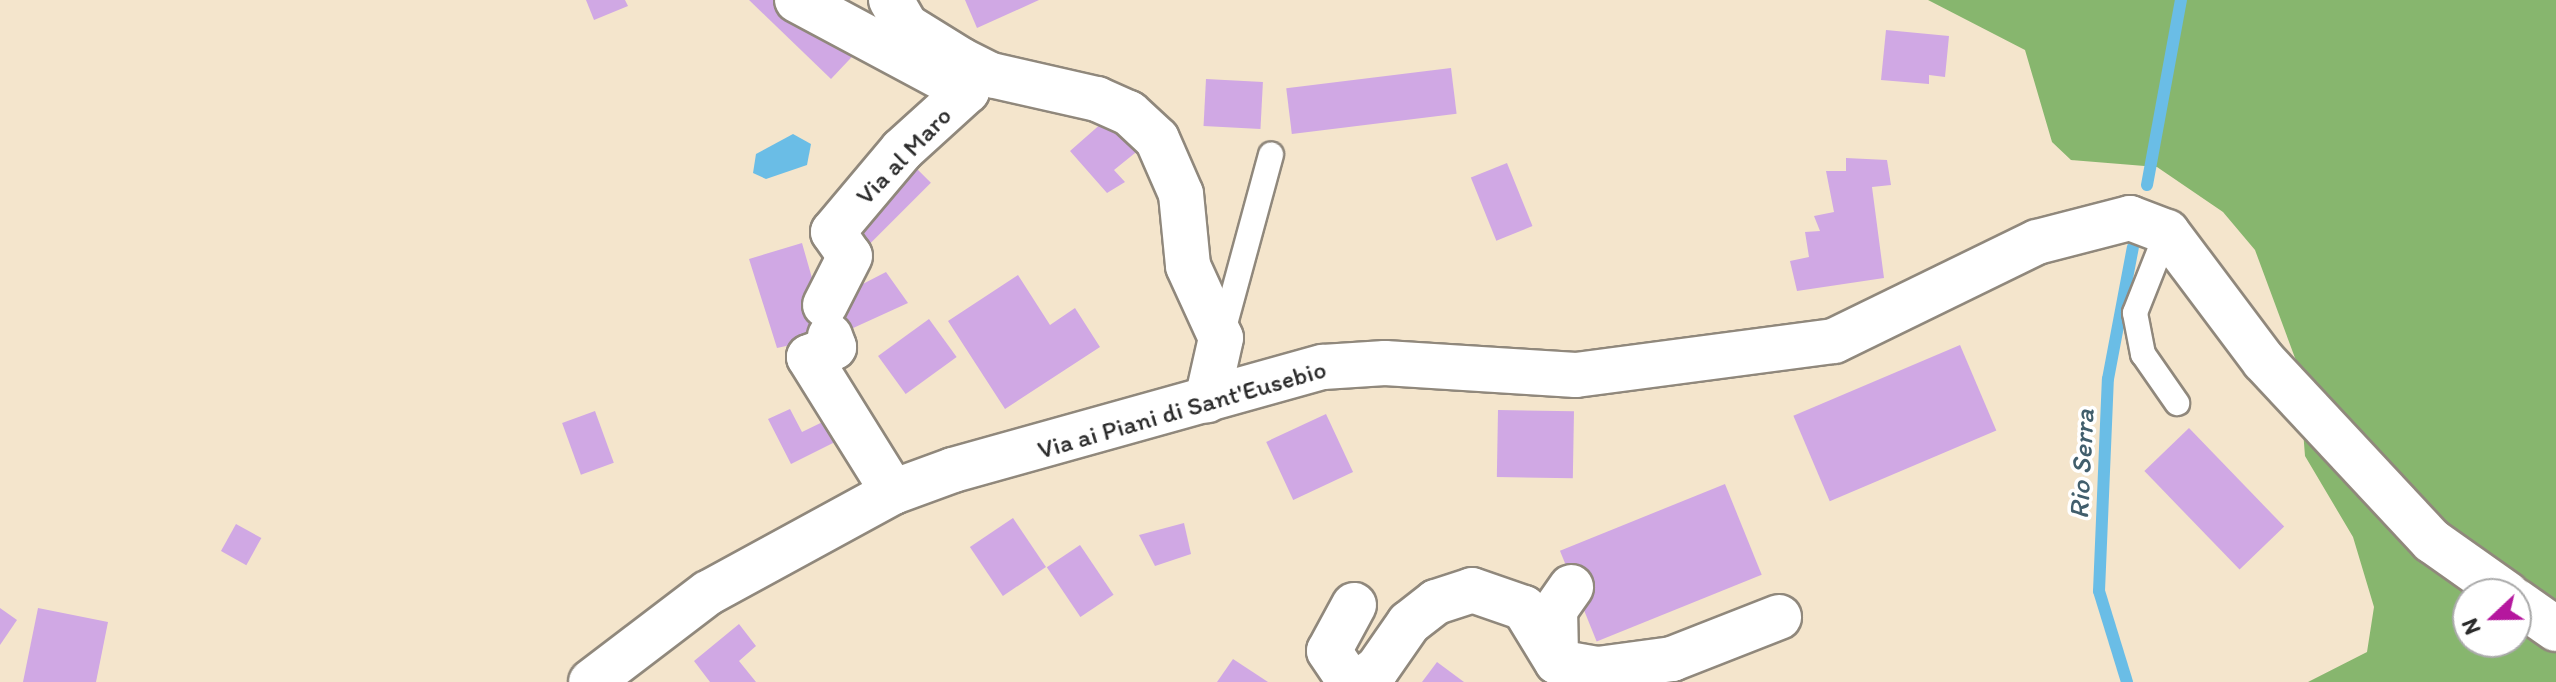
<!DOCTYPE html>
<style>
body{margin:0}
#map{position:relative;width:2556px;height:682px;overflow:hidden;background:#f4e5cc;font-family:Itim,sans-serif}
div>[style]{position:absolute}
.forest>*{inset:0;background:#87b66e}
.water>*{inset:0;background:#6abde6}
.stream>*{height:12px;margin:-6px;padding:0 6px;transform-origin:6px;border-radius:6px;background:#6abde6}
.building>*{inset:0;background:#d0a8e4;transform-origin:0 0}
.roads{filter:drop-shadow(2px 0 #90887c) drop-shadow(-2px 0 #90887c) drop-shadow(0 2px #90887c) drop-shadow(0 -2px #90887c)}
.lane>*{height:24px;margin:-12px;padding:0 12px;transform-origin:12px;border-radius:12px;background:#fff}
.street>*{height:44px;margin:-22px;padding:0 22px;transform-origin:22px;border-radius:22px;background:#fff}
span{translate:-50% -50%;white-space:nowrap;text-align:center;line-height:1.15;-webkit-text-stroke:7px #fff;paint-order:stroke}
.street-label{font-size:26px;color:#2b2b2b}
.water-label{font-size:28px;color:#415e6c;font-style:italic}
.north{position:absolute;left:2452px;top:578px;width:80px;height:80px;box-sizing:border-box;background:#fff;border:2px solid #aaa;border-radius:50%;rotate:248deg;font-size:22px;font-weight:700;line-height:32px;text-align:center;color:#2b2b2b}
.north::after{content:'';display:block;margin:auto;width:28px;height:36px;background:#b5179e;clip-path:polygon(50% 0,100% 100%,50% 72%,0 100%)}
</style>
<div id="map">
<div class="forest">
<div style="clip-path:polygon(evenodd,1928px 0,2556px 0,2556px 682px,2308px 682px,2367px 652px,2374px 607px,2353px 537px,2305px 456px,2298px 366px,2255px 250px,2223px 212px,2157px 167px,2071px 160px,2052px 142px,2025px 50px,1928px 0,2468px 594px,2516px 594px,2516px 642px,2468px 642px,2468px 594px)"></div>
</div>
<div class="water">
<div style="clip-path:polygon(793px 134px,811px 144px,807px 165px,766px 179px,753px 173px,756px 154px)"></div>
</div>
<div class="stream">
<div style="left:2147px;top:185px;width:188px;rotate:-79.6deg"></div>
<div style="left:2127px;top:682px;width:95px;rotate:-107.1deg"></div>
<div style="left:2099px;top:591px;width:212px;rotate:-87.6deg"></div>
<div style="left:2108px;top:379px;width:134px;rotate:-79.3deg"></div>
</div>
<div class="building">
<div style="clip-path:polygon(586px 0,625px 0,628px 6px,594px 20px)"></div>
<div style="clip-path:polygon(749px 0,793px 0,865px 43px,831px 79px)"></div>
<div style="clip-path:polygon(965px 0,1039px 0,977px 28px)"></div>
<div style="clip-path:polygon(1886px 30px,1949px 36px,1945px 77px,1929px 75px,1929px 84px,1881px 80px)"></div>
<div style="left:1451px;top:68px;width:46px;height:166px;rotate:83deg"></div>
<div style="left:1206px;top:79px;width:57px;height:47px;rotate:3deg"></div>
<div style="clip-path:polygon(1103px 122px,1140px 149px,1114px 170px,1125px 182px,1107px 193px,1070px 151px)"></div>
<div style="left:904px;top:156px;width:38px;height:88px;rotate:45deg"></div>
<div style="clip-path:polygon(1846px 158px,1887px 160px,1891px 185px,1872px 187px,1884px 278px,1797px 291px,1790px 261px,1809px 257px,1805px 232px,1820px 231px,1814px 216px,1834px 212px,1826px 171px,1846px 171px)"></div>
<div style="left:1507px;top:163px;width:68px;height:39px;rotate:68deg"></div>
<div style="clip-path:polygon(802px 243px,820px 306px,886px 272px,908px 303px,840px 334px,777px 348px,749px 259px)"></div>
<div style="clip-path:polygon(1018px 275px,1050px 325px,1075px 308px,1100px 347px,1005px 409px,948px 321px)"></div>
<div style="left:929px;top:319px;width:47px;height:63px;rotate:54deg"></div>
<div style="left:1960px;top:345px;width:93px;height:181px;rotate:67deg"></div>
<div style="clip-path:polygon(790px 409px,802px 432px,839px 414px,849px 435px,791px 464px,768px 419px)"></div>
<div style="left:1498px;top:410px;width:76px;height:67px;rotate:1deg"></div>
<div style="left:595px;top:411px;width:55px;height:35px;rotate:70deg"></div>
<div style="left:1326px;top:414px;width:64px;height:66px;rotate:65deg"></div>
<div style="left:2189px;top:428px;width:137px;height:62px;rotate:46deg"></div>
<div style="left:1725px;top:484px;width:98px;height:178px;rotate:68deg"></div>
<div style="left:1013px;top:518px;width:59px;height:52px;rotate:56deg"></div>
<div style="clip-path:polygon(1184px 523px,1191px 554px,1155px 566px,1139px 535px)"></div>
<div style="left:236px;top:524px;width:29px;height:31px;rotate:29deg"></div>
<div style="left:1080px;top:545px;width:60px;height:40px;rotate:56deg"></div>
<div style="clip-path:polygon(0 608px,17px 620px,0 645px)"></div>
<div style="clip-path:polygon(38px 608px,108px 622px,96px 682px,23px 682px)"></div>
<div style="clip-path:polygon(739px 624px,756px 646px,739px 661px,756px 682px,710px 682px,694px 661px)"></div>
<div style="clip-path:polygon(1233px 659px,1268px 682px,1217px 682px)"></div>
<div style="clip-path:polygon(1437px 662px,1464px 682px,1422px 682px)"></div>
</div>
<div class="roads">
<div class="lane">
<div style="left:2167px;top:232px;width:87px;rotate:111.6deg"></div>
<div style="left:2135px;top:313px;width:42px;rotate:79deg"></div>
<div style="left:2143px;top:354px;width:60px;rotate:55.2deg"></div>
<div style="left:1222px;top:335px;width:187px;rotate:-74.8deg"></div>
</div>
<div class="street">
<div style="left:797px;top:0;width:193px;rotate:28.2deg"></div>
<div style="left:967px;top:91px;width:88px;rotate:137.8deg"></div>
<div style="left:902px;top:150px;width:107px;rotate:130.1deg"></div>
<div style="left:833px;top:232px;width:29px;rotate:55deg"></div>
<div style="left:850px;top:256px;width:55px;rotate:117deg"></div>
<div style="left:891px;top:0;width:30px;rotate:60deg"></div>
<div style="left:906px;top:26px;width:65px;rotate:31.7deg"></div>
<div style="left:961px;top:60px;width:34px;rotate:27deg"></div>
<div style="left:991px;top:75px;width:109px;rotate:12.8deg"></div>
<div style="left:1097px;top:99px;width:35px;rotate:24deg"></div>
<div style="left:1129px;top:113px;width:38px;rotate:43deg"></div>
<div style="left:1157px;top:139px;width:60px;rotate:66.4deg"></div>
<div style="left:1181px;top:194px;width:72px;rotate:84.4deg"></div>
<div style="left:1188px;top:266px;width:79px;rotate:65.4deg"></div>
<div style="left:1221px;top:338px;width:64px;rotate:102.7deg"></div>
<div style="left:830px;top:336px;width:12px;rotate:70deg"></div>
<div style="left:834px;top:347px;width:27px;rotate:158deg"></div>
<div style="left:809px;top:357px;width:159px;rotate:58.1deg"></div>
<div style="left:2516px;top:601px;width:49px;rotate:35deg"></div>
<div style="left:1354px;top:605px;width:52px;rotate:118.5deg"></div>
<div style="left:1329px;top:651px;width:32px;rotate:56deg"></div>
<div style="left:1347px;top:678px;width:14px;rotate:8deg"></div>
<div style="left:1361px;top:680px;width:19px;rotate:-35deg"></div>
<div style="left:1377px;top:669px;width:56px;rotate:-55.2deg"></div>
<div style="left:1409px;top:623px;width:34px;rotate:-38deg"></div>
<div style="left:1436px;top:602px;width:38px;rotate:-18deg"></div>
<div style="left:1472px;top:590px;width:55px;rotate:19.1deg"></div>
<div style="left:1524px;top:608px;width:63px;rotate:58.6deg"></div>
<div style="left:1556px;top:656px;width:46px;rotate:-91.2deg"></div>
<div style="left:1555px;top:610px;width:28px;rotate:-55deg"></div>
<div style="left:1557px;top:662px;width:42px;rotate:9.7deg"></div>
<div style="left:1598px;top:669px;width:75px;rotate:-7.7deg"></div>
<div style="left:1672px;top:659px;width:115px;rotate:-21.4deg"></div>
<div style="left:591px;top:682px;width:147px;rotate:-37.3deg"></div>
<div style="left:708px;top:593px;width:211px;rotate:-28.6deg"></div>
<div style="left:893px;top:492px;width:64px;rotate:-20.1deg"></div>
<div style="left:953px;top:470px;width:384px;rotate:-15.6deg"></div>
<div style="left:1323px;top:367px;width:62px;rotate:-3.7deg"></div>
<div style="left:1385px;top:363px;width:191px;rotate:3.6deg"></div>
<div style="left:1576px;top:375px;width:260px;rotate:-7.5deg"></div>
<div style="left:1834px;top:341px;width:226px;rotate:-26deg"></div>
<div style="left:2037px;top:242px;width:96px;rotate:-14.5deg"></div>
<div style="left:2130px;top:218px;width:40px;rotate:21deg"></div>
<div style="left:2167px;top:232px;width:161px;rotate:53.1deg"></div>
<div style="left:2264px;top:361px;width:246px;rotate:47deg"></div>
<div style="left:2432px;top:541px;width:92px;rotate:35.2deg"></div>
</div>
</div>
<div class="street-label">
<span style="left:904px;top:156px;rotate:-46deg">Via al Maro</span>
<span style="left:1182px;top:410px;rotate:-16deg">Via ai Piani di Sant'Eusebio</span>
</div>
<div class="water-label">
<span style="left:2081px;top:464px;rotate:-87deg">Rio Serra</span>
</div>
<div class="north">N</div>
</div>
